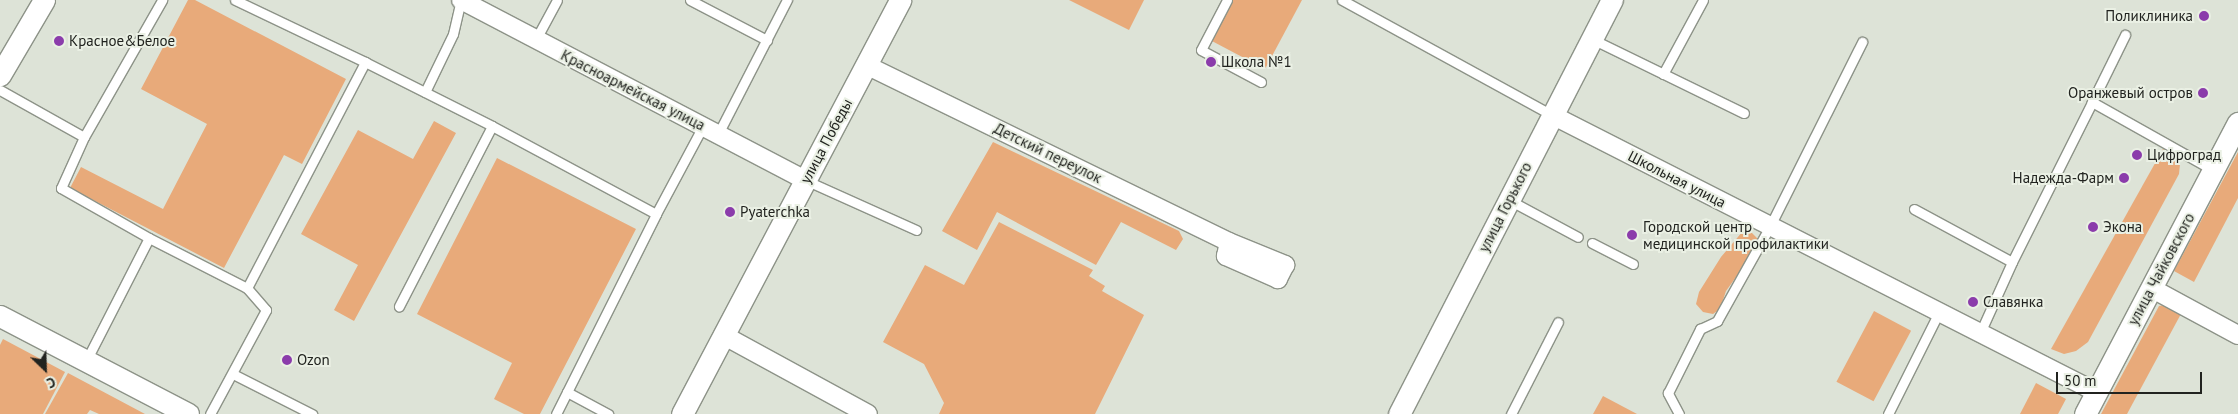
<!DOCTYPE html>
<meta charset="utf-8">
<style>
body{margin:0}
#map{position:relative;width:2238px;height:414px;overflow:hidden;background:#dde3d7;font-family:"PT Sans",sans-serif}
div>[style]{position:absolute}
.green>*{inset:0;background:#e8aa7a;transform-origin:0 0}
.roads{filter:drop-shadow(1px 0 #8d9388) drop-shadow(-1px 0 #8d9388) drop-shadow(0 1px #8d9388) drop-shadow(0 -1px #8d9388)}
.service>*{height:9px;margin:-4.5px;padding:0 4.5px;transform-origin:4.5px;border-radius:4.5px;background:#fff}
.minor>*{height:18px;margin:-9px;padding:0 9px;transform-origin:9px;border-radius:9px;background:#fff}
.tertiary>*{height:21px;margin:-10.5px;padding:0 10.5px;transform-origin:10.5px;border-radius:10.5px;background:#fff}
.dots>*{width:14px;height:14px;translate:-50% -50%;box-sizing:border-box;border:2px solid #eaf0e4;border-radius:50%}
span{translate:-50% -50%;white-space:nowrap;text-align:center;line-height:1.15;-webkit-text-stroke:4px #eaf0e4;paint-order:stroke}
.poi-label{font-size:15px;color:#21231f}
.right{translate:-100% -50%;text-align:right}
.left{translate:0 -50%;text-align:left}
.street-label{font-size:15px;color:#21231f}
.north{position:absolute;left:20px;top:344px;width:50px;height:50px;-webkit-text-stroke:4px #eaf0e4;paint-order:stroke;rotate:156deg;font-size:14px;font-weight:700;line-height:20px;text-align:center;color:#21231f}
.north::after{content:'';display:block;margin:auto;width:18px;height:22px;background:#21231f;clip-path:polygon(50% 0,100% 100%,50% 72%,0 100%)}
.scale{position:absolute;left:2056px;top:372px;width:146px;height:22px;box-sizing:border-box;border:2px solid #21231f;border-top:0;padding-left:6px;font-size:15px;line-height:18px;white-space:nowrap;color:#21231f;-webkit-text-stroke:4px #eaf0e4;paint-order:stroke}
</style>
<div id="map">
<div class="green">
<div style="clip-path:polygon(188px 0,195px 0,346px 79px,302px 164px,284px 155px,224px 268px,70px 188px,81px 167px,163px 209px,207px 124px,141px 89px)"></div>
<div style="clip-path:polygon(1069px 0,1144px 0,1129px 30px)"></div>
<div style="clip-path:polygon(1232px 0,1302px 0,1265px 69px,1210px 40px)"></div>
<div style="clip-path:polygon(434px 121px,456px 133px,354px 321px,334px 310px,358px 265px,301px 234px,358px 130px,413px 159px)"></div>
<div style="clip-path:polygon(993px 142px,1179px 231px,1183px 239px,1176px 250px,1121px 222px,1096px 265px,997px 212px,977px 250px,942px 231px)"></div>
<div style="clip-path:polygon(2163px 149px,2180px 164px,2179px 174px,2088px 342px,2076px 351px,2064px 354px,2051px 349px)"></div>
<div style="clip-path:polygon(2238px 152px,2238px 198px,2194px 282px,2174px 271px)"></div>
<div style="clip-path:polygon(497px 158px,636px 229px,540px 414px,524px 414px,494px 399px,512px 363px,417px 314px)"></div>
<div style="clip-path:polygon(999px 222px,1093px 270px,1089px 276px,1105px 286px,1102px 291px,1144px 315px,1095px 414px,939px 414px,944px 403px,924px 364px,883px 342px,925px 265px,964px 285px)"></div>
<div style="clip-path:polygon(1743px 231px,1752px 233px,1758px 239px,1749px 259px,1726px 291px,1720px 309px,1713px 314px,1703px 312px,1696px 304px,1699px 292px,1721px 257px)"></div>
<div style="clip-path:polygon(2169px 304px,2182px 312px,2127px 414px,2101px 414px,2159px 306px)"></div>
<div style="left:1874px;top:311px;width:42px;height:80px;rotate:28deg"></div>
<div style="clip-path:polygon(3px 339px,65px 372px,43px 414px,0 414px,0 345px)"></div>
<div style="clip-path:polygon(68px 373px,145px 414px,99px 414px,90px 410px,87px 414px,45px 414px)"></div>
<div style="clip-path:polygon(2036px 383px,2066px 399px,2058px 414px,2020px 414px)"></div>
<div style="clip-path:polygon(1603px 396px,1637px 414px,1593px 414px)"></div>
</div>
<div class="roads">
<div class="service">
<div style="left:235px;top:0;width:144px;rotate:25.5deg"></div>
<div style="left:690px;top:0;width:87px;rotate:27.5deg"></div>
<div style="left:1227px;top:0;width:56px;rotate:117.5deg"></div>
<div style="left:1201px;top:50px;width:68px;rotate:28.1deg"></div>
<div style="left:1342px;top:0;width:239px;rotate:28.7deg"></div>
<div style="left:536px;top:39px;width:44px;rotate:-61.7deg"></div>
<div style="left:1592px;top:39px;width:169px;rotate:26deg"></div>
<div style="left:1663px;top:74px;width:84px;rotate:-61.6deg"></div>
<div style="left:0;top:90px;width:96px;rotate:29.2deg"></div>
<div style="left:84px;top:137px;width:158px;rotate:-60.3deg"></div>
<div style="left:425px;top:92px;width:64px;rotate:-64.2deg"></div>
<div style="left:453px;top:34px;width:35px;rotate:-77deg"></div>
<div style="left:2092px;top:102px;width:75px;rotate:-63.8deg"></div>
<div style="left:492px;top:126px;width:186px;rotate:28.2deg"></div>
<div style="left:656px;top:214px;width:100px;rotate:-61.9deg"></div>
<div style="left:718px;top:134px;width:151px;rotate:-62.8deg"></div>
<div style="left:84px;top:137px;width:56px;rotate:114.3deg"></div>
<div style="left:61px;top:188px;width:101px;rotate:29.6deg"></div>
<div style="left:149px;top:238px;width:110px;rotate:27deg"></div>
<div style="left:247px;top:288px;width:29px;rotate:49deg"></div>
<div style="left:266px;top:310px;width:118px;rotate:118.3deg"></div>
<div style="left:805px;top:180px;width:122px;rotate:24.2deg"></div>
<div style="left:1509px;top:200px;width:78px;rotate:28.2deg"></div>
<div style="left:1914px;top:209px;width:111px;rotate:28.4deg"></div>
<div style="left:2012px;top:262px;width:179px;rotate:-63.4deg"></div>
<div style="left:2092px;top:102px;width:139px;rotate:29.3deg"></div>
<div style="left:1592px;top:243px;width:46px;rotate:27.1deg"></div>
<div style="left:247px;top:288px;width:255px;rotate:-62.4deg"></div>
<div style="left:365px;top:62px;width:142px;rotate:26.7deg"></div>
<div style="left:492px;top:126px;width:203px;rotate:117.3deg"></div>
<div style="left:1980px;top:333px;width:78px;rotate:-65.7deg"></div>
<div style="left:86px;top:361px;width:138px;rotate:-62.9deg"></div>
<div style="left:233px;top:374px;width:89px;rotate:26.9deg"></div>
<div style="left:567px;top:392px;width:47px;rotate:28.2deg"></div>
<div style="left:556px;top:414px;width:224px;rotate:-63.4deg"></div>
<div style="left:1511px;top:414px;width:103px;rotate:-62.9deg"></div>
<div style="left:1679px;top:414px;width:24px;rotate:-118deg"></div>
<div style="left:1668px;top:393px;width:72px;rotate:-63.4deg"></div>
<div style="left:1700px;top:329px;width:19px;rotate:-25deg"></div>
<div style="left:1717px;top:321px;width:109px;rotate:-60.8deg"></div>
<div style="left:1770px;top:226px;width:206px;rotate:-63.4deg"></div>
<div style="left:1888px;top:414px;width:114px;rotate:-63.4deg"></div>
</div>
<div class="minor">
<div style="left:461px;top:0;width:388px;rotate:27.6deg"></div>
<div style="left:866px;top:65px;width:404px;rotate:26deg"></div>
<div style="left:1229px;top:242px;width:61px;rotate:22.3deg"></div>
<div style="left:1285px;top:265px;width:16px;rotate:117deg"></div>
<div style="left:1278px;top:279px;width:57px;rotate:-156.1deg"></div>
<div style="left:1226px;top:256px;width:14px;rotate:-78deg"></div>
<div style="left:1552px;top:115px;width:610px;rotate:26.98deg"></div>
<div style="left:2151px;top:288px;width:99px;rotate:28.4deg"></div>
<div style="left:723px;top:335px;width:165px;rotate:28.6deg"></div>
</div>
<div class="tertiary">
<div style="left:0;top:75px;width:87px;rotate:-59.6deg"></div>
<div style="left:0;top:316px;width:212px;rotate:27.5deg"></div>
<div style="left:682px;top:414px;width:468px;rotate:-62.2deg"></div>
<div style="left:1399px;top:414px;width:466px;rotate:-62.8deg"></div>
<div style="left:2085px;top:414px;width:329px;rotate:-62.3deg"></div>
</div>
</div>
<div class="dots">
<div style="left:2204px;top:16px;background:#8b3cab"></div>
<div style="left:59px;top:41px;background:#8b3cab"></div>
<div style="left:1211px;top:62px;background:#8b3cab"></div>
<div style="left:2203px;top:93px;background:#8b3cab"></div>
<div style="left:2137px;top:155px;background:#8b3cab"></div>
<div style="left:2124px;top:178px;background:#8b3cab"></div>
<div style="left:730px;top:212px;background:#8b3cab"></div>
<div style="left:2093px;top:227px;background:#8b3cab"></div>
<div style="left:1632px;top:235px;background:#8b3cab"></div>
<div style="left:1973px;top:302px;background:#8b3cab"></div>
<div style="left:287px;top:360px;background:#8b3cab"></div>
</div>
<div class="poi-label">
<span class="right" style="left:2193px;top:16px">Поликлиника</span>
<span class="left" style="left:69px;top:41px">Красное&amp;Белое</span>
<span class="left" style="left:1221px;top:62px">Школа №1</span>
<span class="right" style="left:2193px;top:93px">Оранжевый остров</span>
<span class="left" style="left:2147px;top:155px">Цифроград</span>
<span class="right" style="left:2114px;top:178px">Надежда-Фарм</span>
<span class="left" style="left:740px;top:212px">Pyaterchka</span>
<span class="left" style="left:1643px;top:235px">Городской центр<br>медицинской профилактики</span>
<span class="left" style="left:2103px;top:227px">Экона</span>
<span class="left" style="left:1983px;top:302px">Славянка</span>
<span class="left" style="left:297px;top:360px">Ozon</span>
</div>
<div class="street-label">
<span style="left:633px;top:90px;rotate:27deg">Красноармейская улица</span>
<span style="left:826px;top:141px;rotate:-62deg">улица Победы</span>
<span style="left:1048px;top:153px;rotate:26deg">Детский переулок</span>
<span style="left:1677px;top:179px;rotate:27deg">Школьная улица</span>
<span style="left:1505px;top:207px;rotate:-63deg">улица Горького</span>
<span style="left:2161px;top:269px;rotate:-62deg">улица Чайковского</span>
</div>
<div class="north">С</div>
<div class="scale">50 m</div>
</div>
